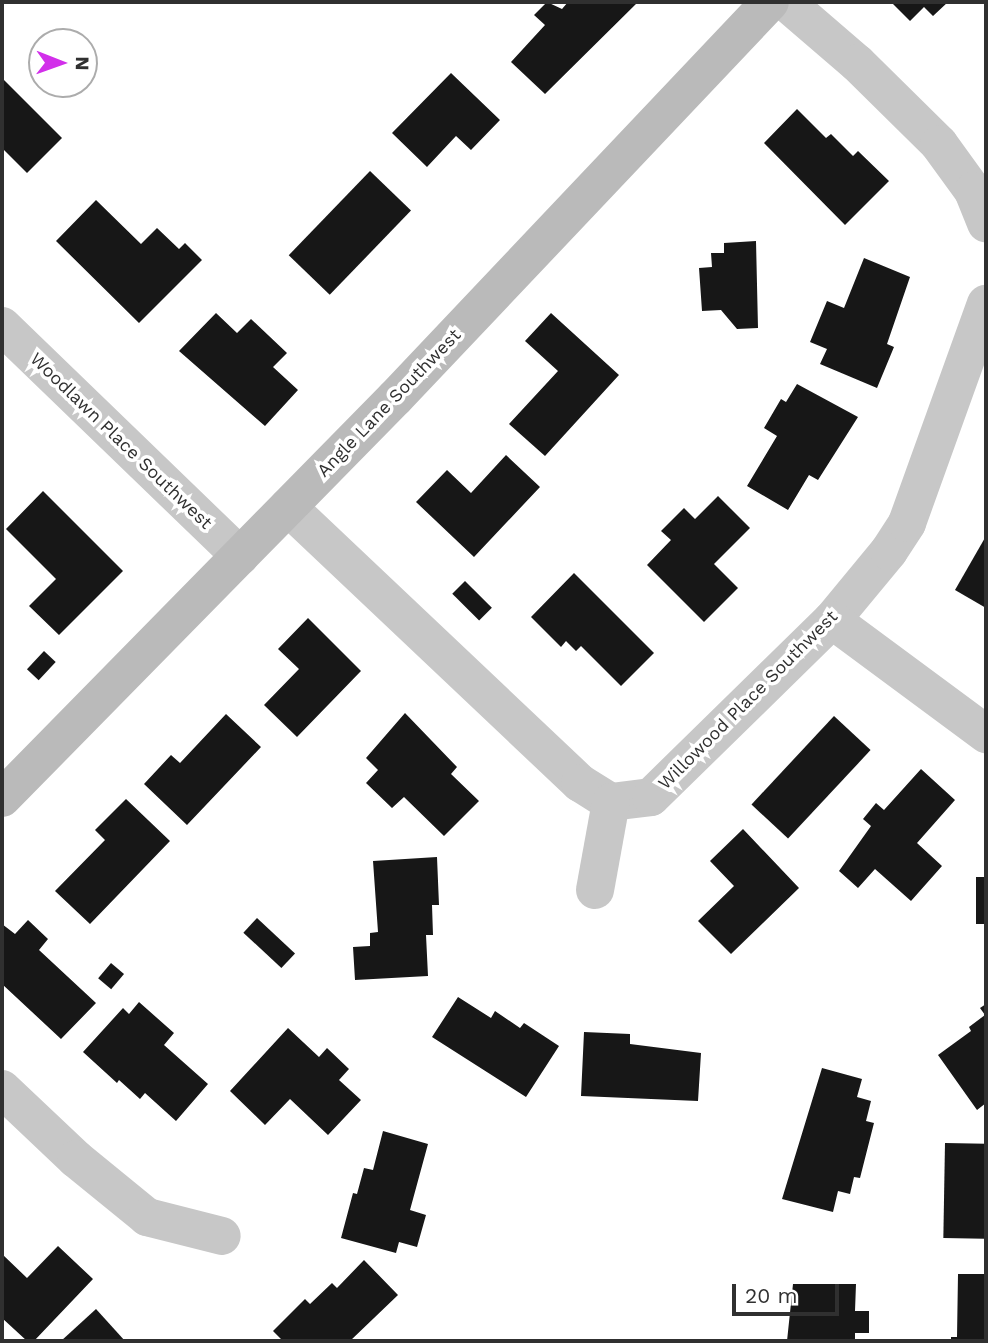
<!DOCTYPE html>
<style>
body{margin:0}
#map{position:relative;width:988px;height:1343px;overflow:hidden;background:#fff;font-family:"Work Sans",sans-serif}
div>[style]{position:absolute}
.building>*{inset:0;background:#171717;transform-origin:0 0}
.street>*{height:38px;margin:-19px;padding:0 19px;transform-origin:19px;border-radius:19px;background:#c7c7c7}
.secondary>*{height:38px;margin:-19px;padding:0 19px;transform-origin:19px;border-radius:19px;background:#bababa}
span{translate:-50% -50%;white-space:nowrap;text-align:center;line-height:1.15;-webkit-text-stroke:7px #fff;paint-order:stroke}
.street-label{font-size:18px;color:#303030}
.frame{position:absolute;inset:0;border:4px solid #303030;pointer-events:none}
.north{position:absolute;left:28px;top:28px;width:70px;height:70px;box-sizing:border-box;background:#fff;border:2px solid #acacac;border-radius:50%;rotate:91deg;font-size:19px;font-weight:700;line-height:28px;text-align:center;color:#303030}
.north::after{content:'';display:block;margin:auto;width:24px;height:32px;background:#d22fea;clip-path:polygon(50% 0,100% 100%,50% 72%,0 100%)}
.scale{position:absolute;left:732px;top:1284px;width:107px;height:32px;box-sizing:border-box;border:4px solid #303030;border-top:0;padding-left:9px;font-size:21px;line-height:24px;white-space:nowrap;color:#303030;-webkit-text-stroke:5px #fff;paint-order:stroke}
</style>
<div id="map">
<div class="building">
<div style="clip-path:polygon(547px 2px,562px 9px,568px 2px,638px 2px,545px 94px,511px 62px,545px 25px,534px 15px)"></div>
<div style="clip-path:polygon(891px 2px,948px 2px,933px 16px,924px 7px,910px 21px)"></div>
<div style="clip-path:polygon(451px 73px,500px 120px,471px 150px,456px 136px,427px 167px,392px 133px)"></div>
<div style="clip-path:polygon(2px 78px,62px 138px,27px 173px,2px 148px)"></div>
<div style="clip-path:polygon(797px 109px,826px 138px,831px 134px,853px 156px,858px 151px,889px 181px,845px 225px,764px 143px)"></div>
<div style="left:370px;top:171px;width:57px;height:117px;rotate:44deg"></div>
<div style="clip-path:polygon(96px 200px,141px 244px,157px 228px,179px 249px,185px 243px,202px 260px,139px 323px,56px 241px)"></div>
<div style="clip-path:polygon(756px 241px,758px 328px,737px 329px,721px 310px,702px 311px,699px 268px,712px 267px,711px 253px,724px 253px,724px 243px)"></div>
<div style="clip-path:polygon(864px 258px,910px 277px,887px 344px,894px 347px,877px 388px,820px 364px,827px 349px,810px 342px,827px 301px,844px 308px)"></div>
<div style="clip-path:polygon(216px 313px,237px 333px,251px 319px,287px 353px,273px 367px,298px 390px,265px 426px,179px 351px)"></div>
<div style="clip-path:polygon(551px 313px,619px 375px,545px 456px,509px 424px,558px 371px,525px 341px)"></div>
<div style="clip-path:polygon(797px 384px,858px 417px,818px 480px,809px 475px,788px 510px,747px 486px,777px 436px,764px 428px,781px 399px,786px 402px)"></div>
<div style="clip-path:polygon(506px 455px,540px 487px,474px 557px,416px 502px,447px 470px,471px 493px)"></div>
<div style="clip-path:polygon(43px 491px,123px 571px,59px 635px,29px 606px,56px 579px,6px 529px)"></div>
<div style="clip-path:polygon(718px 496px,750px 528px,714px 564px,738px 588px,704px 622px,647px 565px,671px 540px,661px 531px,684px 508px,695px 519px)"></div>
<div style="clip-path:polygon(986px 536px,986px 608px,955px 590px)"></div>
<div style="clip-path:polygon(574px 573px,654px 653px,621px 686px,581px 646px,576px 651px,566px 641px,561px 647px,531px 617px)"></div>
<div style="left:465px;top:581px;width:38px;height:18px;rotate:45deg"></div>
<div style="clip-path:polygon(308px 618px,361px 671px,297px 737px,264px 705px,299px 669px,278px 649px)"></div>
<div style="left:44px;top:651px;width:16px;height:25px;rotate:43deg"></div>
<div style="clip-path:polygon(405px 713px,457px 767px,451px 774px,479px 801px,444px 836px,404px 797px,392px 808px,366px 783px,378px 770px,366px 758px)"></div>
<div style="clip-path:polygon(226px 714px,261px 747px,187px 825px,144px 784px,171px 755px,180px 763px)"></div>
<div style="left:834px;top:716px;width:50px;height:121px;rotate:43deg"></div>
<div style="clip-path:polygon(921px 769px,955px 800px,917px 843px,942px 866px,911px 901px,875px 869px,858px 888px,839px 871px,871px 826px,863px 819px,876px 803px,884px 810px)"></div>
<div style="clip-path:polygon(126px 799px,170px 841px,90px 924px,55px 891px,105px 840px,95px 830px)"></div>
<div style="clip-path:polygon(743px 829px,799px 888px,731px 954px,698px 921px,734px 886px,710px 861px)"></div>
<div style="clip-path:polygon(437px 857px,439px 905px,432px 905px,433px 935px,426px 935px,428px 976px,355px 980px,353px 947px,370px 946px,370px 933px,378px 932px,373px 861px)"></div>
<div style="left:976px;top:877px;width:10px;height:47px"></div>
<div style="left:257px;top:918px;width:52px;height:20px;rotate:43deg"></div>
<div style="clip-path:polygon(28px 920px,48px 939px,39px 950px,96px 1003px,61px 1039px,2px 984px,2px 924px,15px 934px)"></div>
<div style="left:111px;top:963px;width:17px;height:20px;rotate:40deg"></div>
<div style="clip-path:polygon(458px 997px,491px 1018px,495px 1011px,520px 1028px,524px 1023px,559px 1046px,526px 1097px,432px 1037px)"></div>
<div style="clip-path:polygon(139px 1002px,174px 1033px,164px 1045px,208px 1084px,176px 1121px,145px 1093px,140px 1099px,119px 1080px,117px 1083px,83px 1052px,123px 1008px,129px 1014px)"></div>
<div style="clip-path:polygon(986px 1004px,986px 1103px,977px 1110px,938px 1055px,971px 1031px,969px 1027px,985px 1015px,980px 1008px)"></div>
<div style="clip-path:polygon(288px 1028px,319px 1057px,327px 1048px,349px 1069px,339px 1080px,361px 1100px,328px 1135px,290px 1099px,265px 1125px,230px 1091px)"></div>
<div style="clip-path:polygon(584px 1032px,630px 1034px,630px 1044px,701px 1053px,698px 1101px,581px 1096px)"></div>
<div style="clip-path:polygon(822px 1068px,862px 1079px,857px 1097px,871px 1101px,866px 1121px,874px 1123px,860px 1178px,854px 1177px,850px 1194px,838px 1191px,833px 1212px,782px 1199px)"></div>
<div style="clip-path:polygon(383px 1131px,428px 1144px,410px 1210px,426px 1215px,417px 1247px,399px 1242px,396px 1253px,341px 1238px,353px 1193px,357px 1194px,364px 1168px,373px 1170px)"></div>
<div style="left:945px;top:1143px;width:41px;height:95px;rotate:1deg"></div>
<div style="clip-path:polygon(58px 1246px,93px 1279px,34px 1341px,27px 1341px,2px 1318px,2px 1254px,27px 1278px)"></div>
<div style="clip-path:polygon(364px 1260px,398px 1295px,350px 1341px,283px 1341px,273px 1331px,305px 1299px,310px 1304px,332px 1283px,337px 1288px)"></div>
<div style="clip-path:polygon(958px 1274px,986px 1274px,986px 1341px,951px 1341px,951px 1337px,957px 1337px)"></div>
<div style="clip-path:polygon(793px 1284px,856px 1284px,855px 1311px,869px 1311px,869px 1333px,855px 1333px,855px 1341px,787px 1341px)"></div>
<div style="clip-path:polygon(96px 1309px,125px 1341px,61px 1341px)"></div>
</div>
<div class="street">
<div style="left:786px;top:2px;width:94px;rotate:40.7deg"></div>
<div style="left:857px;top:63px;width:115px;rotate:44.6deg"></div>
<div style="left:939px;top:144px;width:58px;rotate:54.1deg"></div>
<div style="left:973px;top:191px;width:35px;rotate:68deg"></div>
<div style="left:2px;top:326px;width:331px;rotate:44deg"></div>
<div style="left:288px;top:507px;width:402px;rotate:43.4deg"></div>
<div style="left:580px;top:783px;width:36px;rotate:32deg"></div>
<div style="left:611px;top:802px;width:40px;rotate:-7.1deg"></div>
<div style="left:651px;top:797px;width:253px;rotate:-44.4deg"></div>
<div style="left:832px;top:620px;width:89px;rotate:-50.4deg"></div>
<div style="left:889px;top:551px;width:33px;rotate:-57deg"></div>
<div style="left:907px;top:523px;width:233px;rotate:-70.2deg"></div>
<div style="left:832px;top:620px;width:192px;rotate:36.5deg"></div>
<div style="left:595px;top:890px;width:89px;rotate:-79.7deg"></div>
<div style="left:2px;top:1089px;width:102px;rotate:43.4deg"></div>
<div style="left:76px;top:1159px;width:92px;rotate:39.2deg"></div>
<div style="left:147px;top:1217px;width:77px;rotate:14.2deg"></div>
</div>
<div class="secondary">
<div style="left:2px;top:798px;width:561px;rotate:-45.51deg"></div>
<div style="left:395px;top:398px;width:545px;rotate:-46.56deg"></div>
</div>
<div class="street-label">
<span style="left:389px;top:403px;rotate:-46deg">Angle Lane Southwest</span>
<span style="left:121px;top:441px;rotate:44deg">Woodlawn Place Southwest</span>
<span style="left:748px;top:700px;rotate:-45deg">Willowood Place Southwest</span>
</div>
<div class="frame"></div>
<div class="north">N</div>
<div class="scale">20 m</div>
</div>
